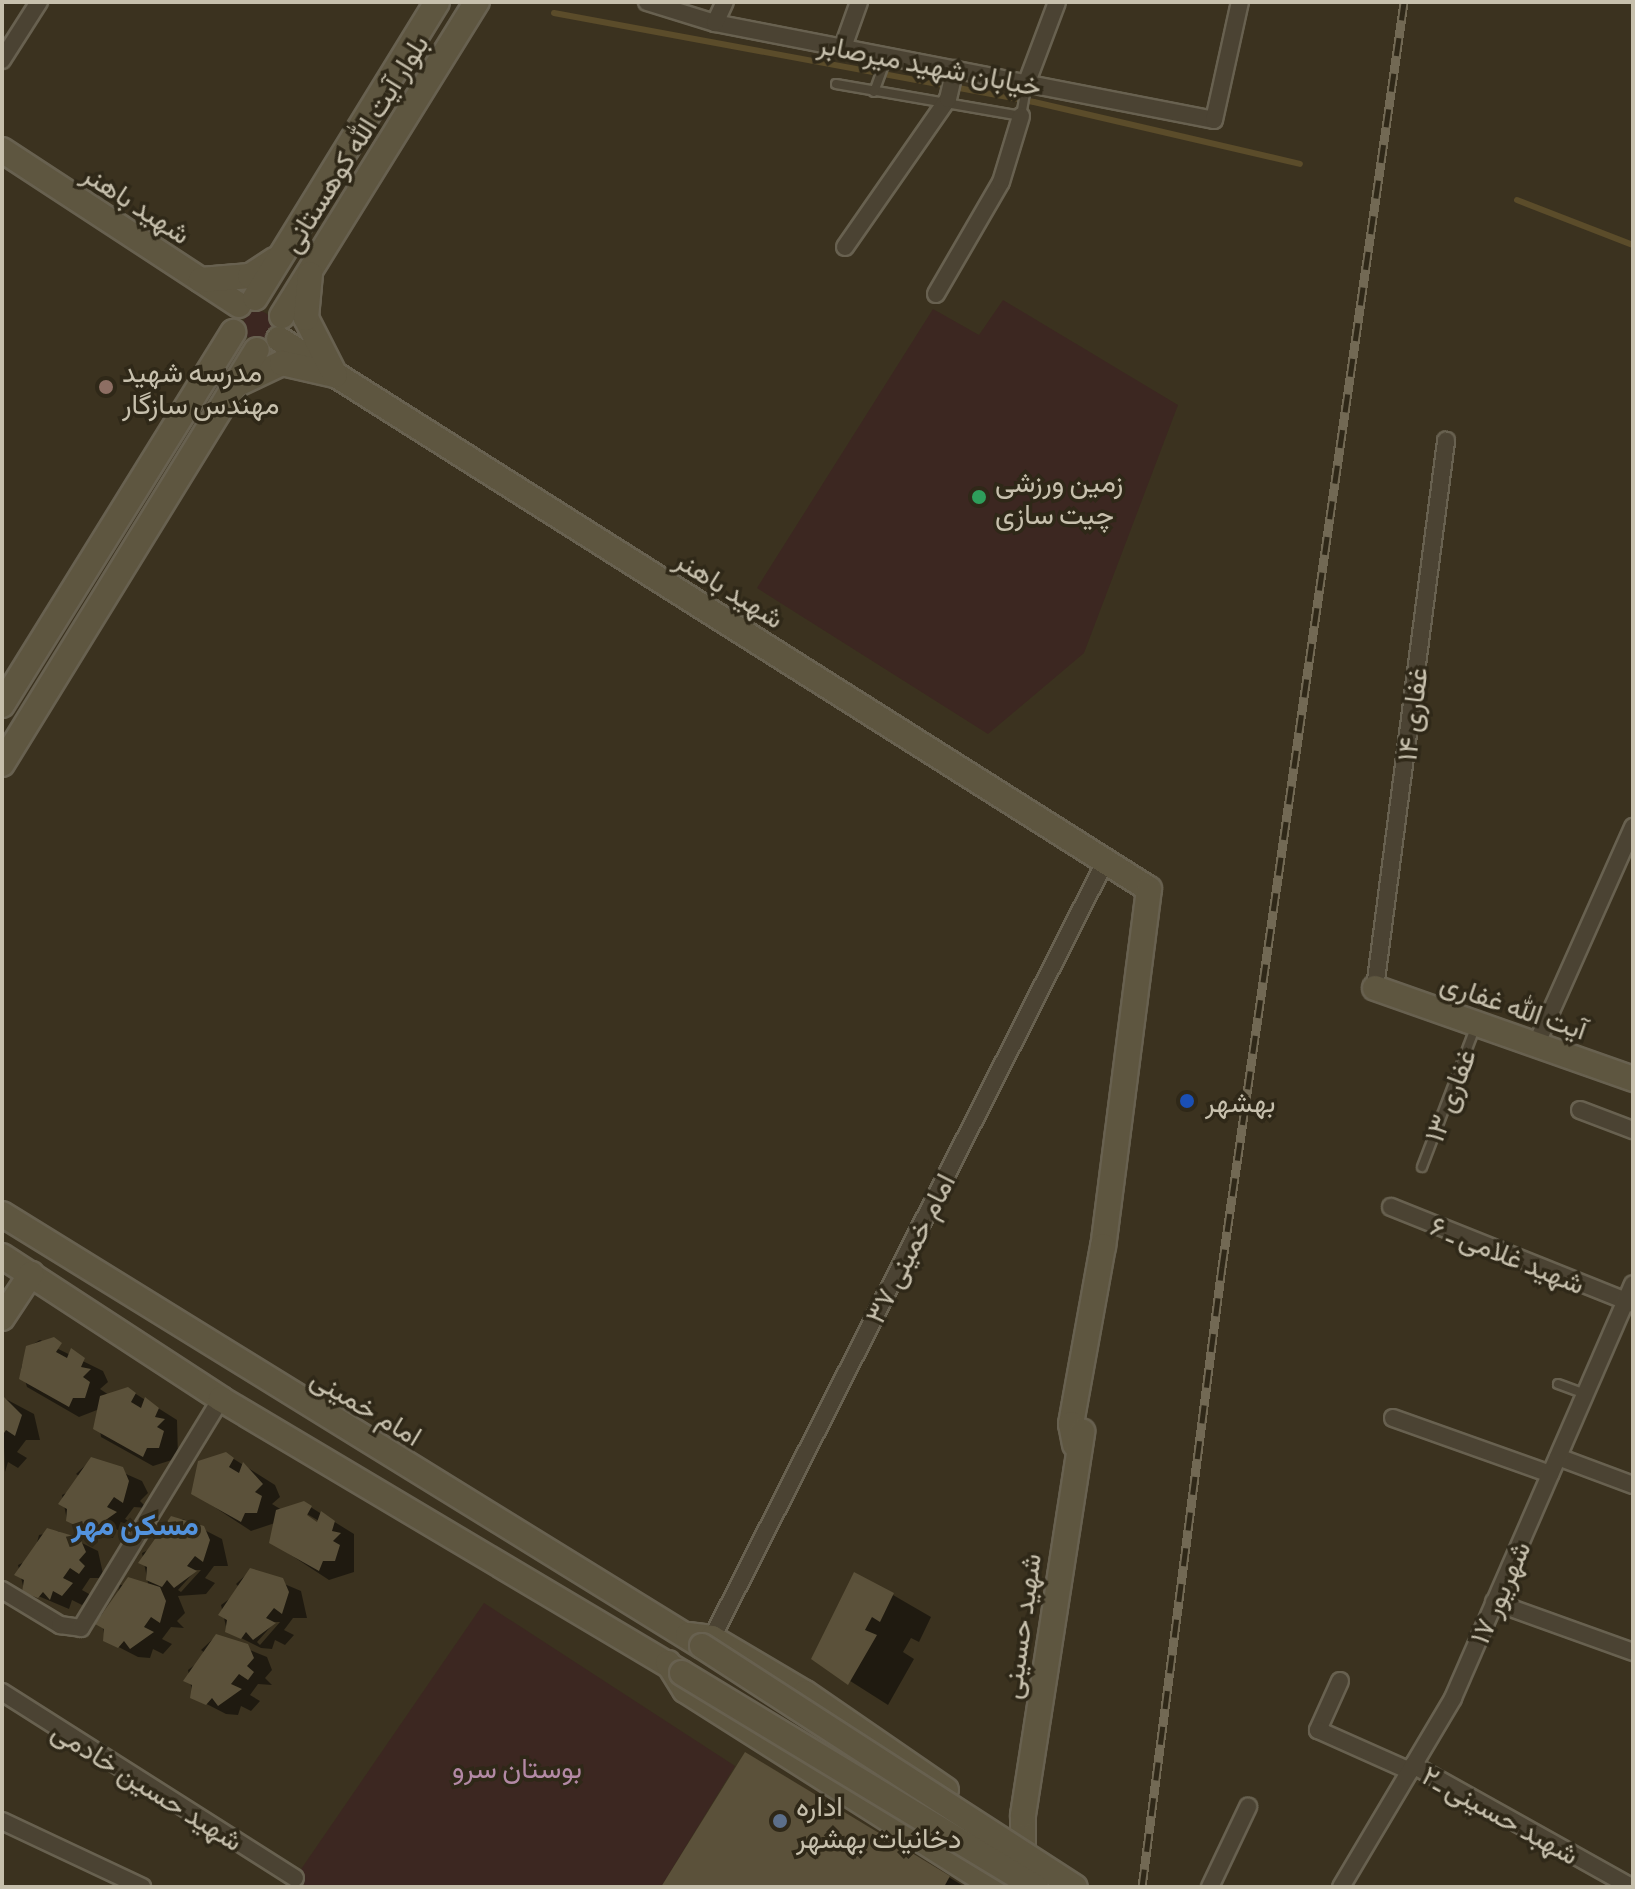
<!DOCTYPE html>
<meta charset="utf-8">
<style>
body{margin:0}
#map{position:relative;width:1635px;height:1889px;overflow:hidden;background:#3b321f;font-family:Commissioner,Vazirmatn,sans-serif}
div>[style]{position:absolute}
.green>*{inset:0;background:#3c2721}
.round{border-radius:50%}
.shadow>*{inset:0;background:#0007}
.stream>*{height:6px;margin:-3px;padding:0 3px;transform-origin:3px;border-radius:3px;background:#5b4c2a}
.building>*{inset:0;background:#5b513a}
.roads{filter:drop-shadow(2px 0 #686150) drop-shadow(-2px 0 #686150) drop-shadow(0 2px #686150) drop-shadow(0 -2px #686150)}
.lane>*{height:8px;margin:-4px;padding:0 4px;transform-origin:4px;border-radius:4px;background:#4b4333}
.street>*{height:16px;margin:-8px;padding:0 8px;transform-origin:8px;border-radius:8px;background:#4b4333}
.secondary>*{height:24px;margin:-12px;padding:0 12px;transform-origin:12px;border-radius:12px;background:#5e5640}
.rail>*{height:9px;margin-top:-4.5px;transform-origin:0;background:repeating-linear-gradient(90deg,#2f2818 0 18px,#726954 0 36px);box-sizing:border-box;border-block:2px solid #726954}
.bridges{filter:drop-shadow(2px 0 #686150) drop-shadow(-2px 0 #686150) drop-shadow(0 2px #686150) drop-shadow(0 -2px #686150)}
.secondary-bridge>*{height:24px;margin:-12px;padding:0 12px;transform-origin:12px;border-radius:12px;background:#5e5640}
.dots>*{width:22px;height:22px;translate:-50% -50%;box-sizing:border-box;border:4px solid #2f2818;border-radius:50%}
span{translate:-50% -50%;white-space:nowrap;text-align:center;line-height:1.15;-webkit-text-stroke:7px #2f2818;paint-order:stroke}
.street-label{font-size:28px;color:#c7c0ad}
.poi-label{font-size:28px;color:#c7c0ad}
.left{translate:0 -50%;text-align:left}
.park-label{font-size:28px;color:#b389a5}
.neighbourhood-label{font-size:30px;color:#5292dd;font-weight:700}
.frame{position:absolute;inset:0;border:4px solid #c7c0ad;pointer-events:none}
</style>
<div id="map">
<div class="green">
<div style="clip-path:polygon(1003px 300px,1178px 405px,1084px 653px,988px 734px,757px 588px,933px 309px,979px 335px)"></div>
<div class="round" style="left:243px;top:311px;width:30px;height:30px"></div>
<div style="clip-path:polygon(484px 1603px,735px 1766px,661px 1887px,308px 1887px,295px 1878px)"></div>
</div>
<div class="shadow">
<div style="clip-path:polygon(40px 1340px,103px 1371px,108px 1382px,100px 1389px,109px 1395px,128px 1389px,177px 1420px,178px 1458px,153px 1466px,101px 1437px,97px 1410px,79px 1417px,27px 1387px,21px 1368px,28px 1347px)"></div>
<div style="clip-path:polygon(2px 1397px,34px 1414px,40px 1440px,26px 1440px,17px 1452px,27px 1458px,18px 1468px,8px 1462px,5px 1472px)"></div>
<div style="clip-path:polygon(evenodd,226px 1454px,275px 1485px,280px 1497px,272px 1504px,282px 1510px,304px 1503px,354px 1534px,354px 1572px,329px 1580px,271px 1542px,275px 1523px,251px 1531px,193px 1493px,226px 1454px,302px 1511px,319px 1521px,319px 1525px,300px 1514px,302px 1511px)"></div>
<div style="clip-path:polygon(92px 1459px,142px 1481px,148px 1493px,140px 1501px,147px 1508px,134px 1507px,125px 1519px,135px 1524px,126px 1534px,116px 1529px,113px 1538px,101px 1537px,67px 1520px,62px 1495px,76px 1488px,82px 1478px,76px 1474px)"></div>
<div style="clip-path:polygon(evenodd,183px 1519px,222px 1539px,228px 1566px,214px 1566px,205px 1578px,215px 1583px,206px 1594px,178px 1596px,185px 1613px,177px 1621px,184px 1628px,171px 1627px,162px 1639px,172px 1644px,163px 1654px,153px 1649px,150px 1658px,138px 1657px,105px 1640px,101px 1614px,113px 1607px,120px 1585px,148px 1583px,142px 1553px,157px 1546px,163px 1523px,183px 1519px,196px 1570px,201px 1570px,181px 1592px,178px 1590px,196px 1570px)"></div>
<div style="clip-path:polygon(58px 1531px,98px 1551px,104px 1578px,90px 1578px,82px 1590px,91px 1595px,82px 1605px,72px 1600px,69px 1609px,24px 1590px,18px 1565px,33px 1558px,39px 1535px)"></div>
<div style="clip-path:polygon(evenodd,251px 1570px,301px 1591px,307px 1618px,293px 1618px,284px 1630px,294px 1635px,285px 1645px,275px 1640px,272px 1649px,261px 1648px,227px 1631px,221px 1605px,242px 1590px,236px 1584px,251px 1570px,275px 1622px,280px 1622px,260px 1645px,257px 1642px,275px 1622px)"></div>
<div style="clip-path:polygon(893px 1595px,931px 1617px,919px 1642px,911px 1638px,903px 1652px,914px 1659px,888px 1705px,814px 1658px)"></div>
<div style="clip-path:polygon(216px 1636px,267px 1657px,272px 1670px,265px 1678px,272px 1685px,258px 1684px,250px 1695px,260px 1701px,251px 1711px,241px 1706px,238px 1715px,226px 1714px,193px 1697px,188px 1670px,208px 1655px,201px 1650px)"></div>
<div style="clip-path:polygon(772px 1769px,965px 1887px,665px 1887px)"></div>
</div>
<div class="stream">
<div style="left:554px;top:13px;width:488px;rotate:10.5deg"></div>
<div style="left:1034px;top:102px;width:273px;rotate:13.1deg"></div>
<div style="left:1517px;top:200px;width:124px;rotate:21.2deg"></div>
</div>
<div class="building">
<div style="clip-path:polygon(54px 1337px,62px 1343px,56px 1352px,67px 1358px,71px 1348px,85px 1358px,81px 1367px,91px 1369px,83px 1377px,90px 1382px,85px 1398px,73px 1398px,69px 1407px,19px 1379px,26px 1346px)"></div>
<div style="clip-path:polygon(128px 1387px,136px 1393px,131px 1402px,141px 1408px,145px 1397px,159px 1408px,155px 1417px,165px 1419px,157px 1427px,164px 1431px,159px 1448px,147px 1448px,143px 1457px,93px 1429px,100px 1396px)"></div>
<div style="clip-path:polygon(2px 1395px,22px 1415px,15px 1436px,6px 1430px,2px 1436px)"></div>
<div style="clip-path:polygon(226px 1452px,234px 1458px,229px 1467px,239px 1473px,243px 1462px,263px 1484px,255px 1492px,262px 1496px,257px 1513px,245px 1513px,241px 1522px,191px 1494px,198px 1461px)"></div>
<div style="clip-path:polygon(91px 1457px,123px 1467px,129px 1481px,123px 1503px,114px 1497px,107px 1507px,117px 1512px,93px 1529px,87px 1521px,81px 1528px,66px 1521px,67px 1509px,58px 1504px)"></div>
<div style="clip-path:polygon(304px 1501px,312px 1506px,307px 1515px,317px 1522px,321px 1511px,335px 1521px,332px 1531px,341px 1533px,333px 1541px,340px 1545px,335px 1561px,323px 1561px,319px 1571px,269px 1543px,276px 1510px)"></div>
<div style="clip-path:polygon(171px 1516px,204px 1526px,210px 1540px,203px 1562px,195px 1556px,187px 1566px,197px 1571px,174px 1588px,167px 1580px,162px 1587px,146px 1580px,147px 1567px,138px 1563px)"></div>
<div style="clip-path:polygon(47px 1528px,80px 1538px,86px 1552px,79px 1560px,85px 1566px,79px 1574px,70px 1568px,63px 1578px,73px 1583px,62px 1596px,53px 1591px,50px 1600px,43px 1592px,38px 1598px,22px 1592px,24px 1580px,14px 1575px)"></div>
<div style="clip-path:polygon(250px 1568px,283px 1578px,289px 1592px,282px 1614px,274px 1608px,266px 1618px,276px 1623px,253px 1640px,246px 1632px,241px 1639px,225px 1632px,227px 1620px,218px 1615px)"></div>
<div style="clip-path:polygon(854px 1572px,894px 1593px,880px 1622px,872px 1617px,865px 1630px,877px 1635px,848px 1685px,811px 1659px)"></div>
<div style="clip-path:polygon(128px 1577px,160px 1587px,166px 1601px,160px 1623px,151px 1617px,144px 1627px,154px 1632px,130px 1649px,124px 1641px,118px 1648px,103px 1641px,104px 1629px,95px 1624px)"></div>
<div style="clip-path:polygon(216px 1634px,248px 1644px,254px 1658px,247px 1666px,254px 1672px,248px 1680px,239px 1674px,231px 1684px,242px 1689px,218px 1706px,212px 1698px,206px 1705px,190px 1698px,192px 1685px,183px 1681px)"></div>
<div style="clip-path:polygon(745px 1752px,950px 1876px,944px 1887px,661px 1887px)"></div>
</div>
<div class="roads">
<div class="lane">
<div style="left:836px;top:84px;width:188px;rotate:9.8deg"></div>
<div style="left:1021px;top:116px;width:34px;rotate:-80deg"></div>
<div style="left:874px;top:92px;width:38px;rotate:-70deg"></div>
<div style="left:1422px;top:1167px;width:149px;rotate:-69.1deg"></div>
<div style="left:1558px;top:1384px;width:29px;rotate:20deg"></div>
</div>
<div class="street">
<div style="left:647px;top:2px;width:71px;rotate:17.2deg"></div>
<div style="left:715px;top:23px;width:508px;rotate:11deg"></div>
<div style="left:1214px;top:120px;width:121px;rotate:-77.6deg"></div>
<div style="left:715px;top:23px;width:23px;rotate:-65deg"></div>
<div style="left:843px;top:47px;width:48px;rotate:-70.4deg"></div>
<div style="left:2px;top:60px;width:69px;rotate:-57.5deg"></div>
<div style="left:1027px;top:82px;width:85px;rotate:-69.4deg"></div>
<div style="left:845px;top:247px;width:180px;rotate:-55.2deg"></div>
<div style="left:948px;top:99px;width:31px;rotate:-77deg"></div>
<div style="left:936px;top:294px;width:129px;rotate:-59.9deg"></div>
<div style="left:1001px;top:182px;width:69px;rotate:-73.1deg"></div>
<div style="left:1375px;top:988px;width:552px;rotate:-82.6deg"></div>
<div style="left:1536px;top:1045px;width:239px;rotate:-66deg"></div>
<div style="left:1580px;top:1110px;width:57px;rotate:20.7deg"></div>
<div style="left:1391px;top:1207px;width:261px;rotate:21.8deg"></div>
<div style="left:1393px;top:1418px;width:167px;rotate:19.6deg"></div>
<div style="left:1558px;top:1457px;width:80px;rotate:20.5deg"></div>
<div style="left:2px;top:1590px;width:68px;rotate:31.1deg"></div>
<div style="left:60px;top:1625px;width:21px;rotate:8deg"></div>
<div style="left:81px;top:1628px;width:268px;rotate:-58.6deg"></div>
<div style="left:1494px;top:1602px;width:148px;rotate:19.8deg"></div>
<div style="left:712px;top:1638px;width:874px;rotate:-63.14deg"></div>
<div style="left:1340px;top:1681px;width:54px;rotate:114.2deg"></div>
<div style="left:1318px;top:1730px;width:101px;rotate:24deg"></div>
<div style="left:2px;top:1692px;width:347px;rotate:32.4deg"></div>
<div style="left:1413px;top:1765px;width:250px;rotate:29.2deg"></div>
<div style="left:2px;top:1821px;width:155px;rotate:25.2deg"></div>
<div style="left:1210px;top:1887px;width:89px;rotate:-64.6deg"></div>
<div style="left:1341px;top:1887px;width:220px;rotate:-59.3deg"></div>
<div style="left:1453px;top:1698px;width:451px;rotate:-66.5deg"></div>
</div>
<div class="secondary">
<div style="left:2px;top:150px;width:283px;rotate:33.2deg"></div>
<div style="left:201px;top:280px;width:49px;rotate:-4.7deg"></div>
<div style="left:250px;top:276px;width:30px;rotate:-33deg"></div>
<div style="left:255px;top:298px;width:347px;rotate:-58.4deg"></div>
<div style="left:282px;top:316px;width:370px;rotate:-58.2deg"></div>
<div style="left:279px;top:339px;width:1029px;rotate:32.3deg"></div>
<div style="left:1149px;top:889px;width:360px;rotate:97.3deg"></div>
<div style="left:1103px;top:1246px;width:181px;rotate:100.2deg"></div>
<div style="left:1071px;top:1424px;width:21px;rotate:79deg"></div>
<div style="left:238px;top:384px;width:49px;rotate:-25.5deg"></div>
<div style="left:282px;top:363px;width:54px;rotate:12.8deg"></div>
<div style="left:335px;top:375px;width:64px;rotate:-117deg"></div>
<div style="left:306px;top:318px;width:44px;rotate:-84.8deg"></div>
<div style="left:2px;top:705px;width:439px;rotate:-58.2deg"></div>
<div style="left:2px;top:764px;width:486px;rotate:-58.4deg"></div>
<div style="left:1375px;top:988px;width:274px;rotate:19.4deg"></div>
<div style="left:2px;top:1214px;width:823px;rotate:31.68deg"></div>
<div style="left:2px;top:1256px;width:262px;rotate:33.1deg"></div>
<div style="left:221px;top:1399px;width:536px;rotate:30.73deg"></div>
<div style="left:2px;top:1318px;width:53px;rotate:-56.6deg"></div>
<div style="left:688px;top:1635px;width:24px;rotate:7deg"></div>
<div style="left:712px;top:1638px;width:108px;rotate:30.6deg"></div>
<div style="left:805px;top:1693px;width:171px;rotate:34.5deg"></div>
<div style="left:668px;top:1663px;width:32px;rotate:58deg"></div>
<div style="left:685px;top:1690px;width:367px;rotate:32.4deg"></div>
<div style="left:1023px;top:1874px;width:59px;rotate:-90deg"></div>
<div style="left:1023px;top:1815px;width:388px;rotate:-81.2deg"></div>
</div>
</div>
<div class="rail">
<div style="left:1142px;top:1887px;width:625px;rotate:-82.65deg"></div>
<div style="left:1222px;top:1267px;width:1278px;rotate:-81.81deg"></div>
</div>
<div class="bridges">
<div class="secondary-bridge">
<div style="left:702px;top:1646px;width:444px;rotate:32.9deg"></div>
<div style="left:682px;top:1673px;width:414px;rotate:31.2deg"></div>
</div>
</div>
<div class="dots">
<div style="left:106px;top:387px;background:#8d6e63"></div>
<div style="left:979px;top:497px;background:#2e9e5b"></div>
<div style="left:1187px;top:1101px;background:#1a4fb4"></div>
<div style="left:780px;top:1821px;background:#5c6f8a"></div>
</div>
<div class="street-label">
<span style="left:930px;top:64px;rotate:11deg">خیابان شهید میرصابر</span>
<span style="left:354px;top:143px;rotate:-58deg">بلوار آیت الله کوهستانی</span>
<span style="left:137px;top:203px;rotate:33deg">شهید باهنر</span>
<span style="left:730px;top:588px;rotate:32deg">شهید باهنر</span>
<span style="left:1411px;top:714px;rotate:-83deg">غفاری ۱۴</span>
<span style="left:1514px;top:1005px;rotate:19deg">آیت الله غفاری</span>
<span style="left:1449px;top:1095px;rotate:-69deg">غفاری ۱۳</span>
<span style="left:909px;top:1248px;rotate:-63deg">امام خمینی ۳۷</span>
<span style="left:1508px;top:1254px;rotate:22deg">شهید غلامی ـ ۶</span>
<span style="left:367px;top:1406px;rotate:31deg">امام خمینی</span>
<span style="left:1499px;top:1592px;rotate:-66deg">۱۷ شهریور</span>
<span style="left:1020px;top:1626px;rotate:-82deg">شهید حسینی</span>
<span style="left:148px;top:1785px;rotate:32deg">شهید حسین خادمی</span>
<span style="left:1501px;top:1814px;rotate:29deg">شهبد حسینی ـ۲</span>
</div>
<div class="poi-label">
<span class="left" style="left:122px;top:387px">مدرسه شهید<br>مهندس سازگار</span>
<span class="left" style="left:995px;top:497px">زمین ورزشی<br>چیت سازی</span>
<span class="left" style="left:1205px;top:1101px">بهشهر</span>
<span class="left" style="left:796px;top:1821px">اداره<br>دخانیات بهشهر</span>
</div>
<div class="park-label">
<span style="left:517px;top:1767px">بوستان سرو</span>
</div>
<div class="neighbourhood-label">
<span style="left:135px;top:1523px">مسکن مهر</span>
</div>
<div class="frame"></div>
</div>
